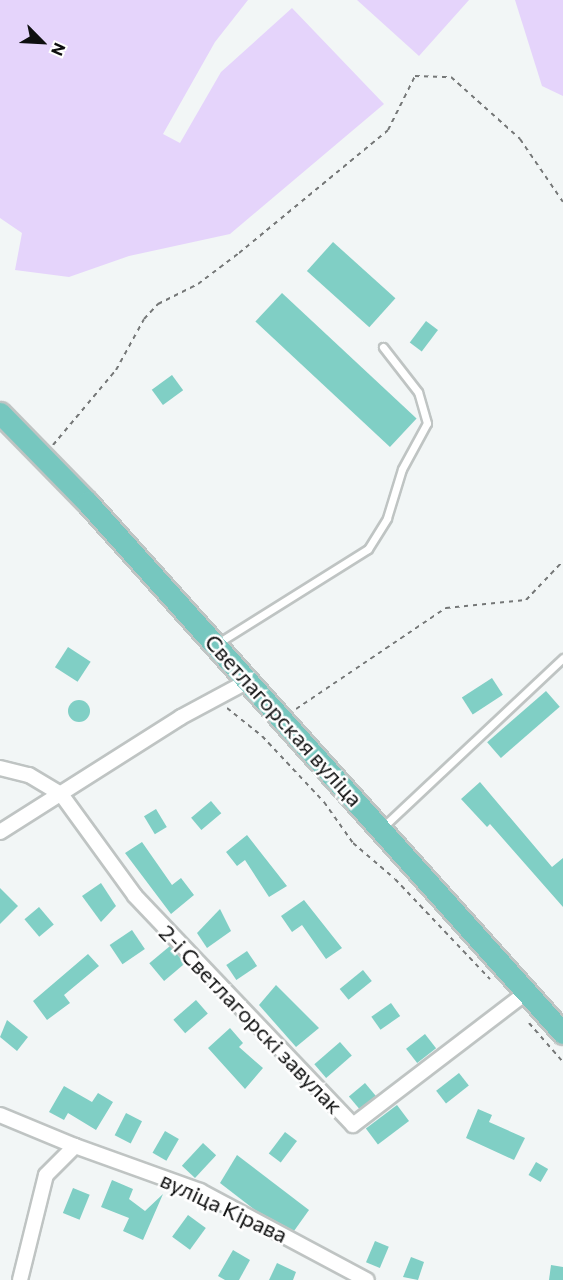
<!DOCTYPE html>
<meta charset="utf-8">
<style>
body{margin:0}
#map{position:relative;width:563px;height:1280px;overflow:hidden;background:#f2f6f6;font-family:Commissioner,sans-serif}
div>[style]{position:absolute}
.green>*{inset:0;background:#e5d4fb}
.building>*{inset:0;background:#80cfc5;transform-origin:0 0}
.round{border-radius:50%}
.path>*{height:2px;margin-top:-1px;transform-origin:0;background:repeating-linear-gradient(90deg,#757777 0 4.5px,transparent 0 9px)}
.roads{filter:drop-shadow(2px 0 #bfc4c3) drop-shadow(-2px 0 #bfc4c3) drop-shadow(0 2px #bfc4c3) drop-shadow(0 -2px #bfc4c3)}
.lane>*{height:7px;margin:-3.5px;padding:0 3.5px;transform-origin:3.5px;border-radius:3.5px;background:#fff}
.street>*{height:14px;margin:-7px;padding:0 7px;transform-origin:7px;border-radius:7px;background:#fff}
.primary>*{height:21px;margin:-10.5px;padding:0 10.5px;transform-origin:10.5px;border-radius:10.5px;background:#76c7bf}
span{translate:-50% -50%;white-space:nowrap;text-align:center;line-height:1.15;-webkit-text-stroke:5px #fff;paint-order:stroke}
.street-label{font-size:22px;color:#0e0f0f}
.north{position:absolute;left:12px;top:12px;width:60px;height:60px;-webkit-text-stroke:4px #fff;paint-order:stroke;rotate:114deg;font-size:16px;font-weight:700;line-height:24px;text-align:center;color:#0e0f0f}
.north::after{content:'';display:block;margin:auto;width:21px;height:27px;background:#0e0f0f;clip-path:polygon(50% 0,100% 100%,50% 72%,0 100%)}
</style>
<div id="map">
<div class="green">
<div style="clip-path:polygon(0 0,248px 0,215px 42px,163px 134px,180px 143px,221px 72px,292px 8px,384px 104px,230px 234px,129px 256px,69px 277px,15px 270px,22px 233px,0 218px)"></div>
<div style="clip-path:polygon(357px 0,469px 0,419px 56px)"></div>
<div style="clip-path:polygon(515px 0,563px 0,563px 96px,542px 86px)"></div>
</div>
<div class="building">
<div style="left:333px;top:242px;width:84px;height:39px;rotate:42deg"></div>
<div style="left:282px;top:293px;width:184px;height:39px;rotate:43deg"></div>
<div style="left:426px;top:321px;width:15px;height:27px;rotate:37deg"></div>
<div style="left:172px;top:375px;width:19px;height:25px;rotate:54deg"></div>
<div style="left:68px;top:647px;width:27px;height:24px;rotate:33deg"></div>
<div style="left:492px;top:678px;width:20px;height:36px;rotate:57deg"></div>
<div style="left:546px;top:691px;width:21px;height:78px;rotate:49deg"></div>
<div class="round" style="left:68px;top:700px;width:22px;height:22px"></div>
<div style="clip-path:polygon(480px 782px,552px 867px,563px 858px,563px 907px,490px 824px,487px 827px,461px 799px)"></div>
<div style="left:211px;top:801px;width:16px;height:26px;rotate:50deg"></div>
<div style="left:156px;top:809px;width:21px;height:14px;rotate:59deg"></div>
<div style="clip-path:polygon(247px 835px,287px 886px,269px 897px,245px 860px,237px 866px,226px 852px)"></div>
<div style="clip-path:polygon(142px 842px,172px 885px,181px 878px,194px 895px,171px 914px,125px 853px)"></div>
<div style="clip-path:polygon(101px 883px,116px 906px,101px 922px,82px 896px)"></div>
<div style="clip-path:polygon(0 888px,18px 906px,0 924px)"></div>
<div style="clip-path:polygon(304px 900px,342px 948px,326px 959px,302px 925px,292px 932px,281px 916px)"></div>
<div style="left:39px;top:907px;width:23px;height:19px;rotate:50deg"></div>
<div style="clip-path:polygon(220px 909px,231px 931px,207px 948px,197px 933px)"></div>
<div style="left:132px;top:930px;width:23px;height:27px;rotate:56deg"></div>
<div style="left:170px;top:946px;width:23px;height:27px;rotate:50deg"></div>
<div style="left:247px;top:951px;width:18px;height:25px;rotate:56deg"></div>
<div style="clip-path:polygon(88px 954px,99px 966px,64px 995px,70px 1003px,47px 1020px,33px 1001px)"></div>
<div style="left:363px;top:970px;width:14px;height:30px;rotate:51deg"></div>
<div style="clip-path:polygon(276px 985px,319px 1028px,296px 1047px,259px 1005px)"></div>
<div style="left:196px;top:1000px;width:18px;height:30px;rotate:49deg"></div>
<div style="left:391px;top:1003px;width:16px;height:24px;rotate:55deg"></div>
<div style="clip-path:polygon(7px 1020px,28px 1037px,17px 1051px,0 1037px)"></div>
<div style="clip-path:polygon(230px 1028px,243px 1043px,239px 1047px,263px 1068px,245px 1089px,208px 1048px)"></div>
<div style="left:425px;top:1034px;width:18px;height:24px;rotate:52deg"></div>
<div style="left:340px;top:1042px;width:18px;height:34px;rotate:49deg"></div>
<div style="left:459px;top:1073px;width:16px;height:29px;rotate:52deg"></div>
<div style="left:365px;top:1083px;width:17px;height:21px;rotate:50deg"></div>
<div style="clip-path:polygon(64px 1086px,92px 1102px,98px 1093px,113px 1102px,96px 1130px,68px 1113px,64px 1120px,49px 1112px)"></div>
<div style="left:397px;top:1105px;width:20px;height:39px;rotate:53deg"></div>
<div style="clip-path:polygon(478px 1109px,492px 1115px,489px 1122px,525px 1138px,514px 1160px,466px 1138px)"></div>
<div style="left:126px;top:1113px;width:18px;height:25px;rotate:27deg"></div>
<div style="left:165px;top:1131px;width:16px;height:25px;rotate:30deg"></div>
<div style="left:285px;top:1132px;width:15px;height:27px;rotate:37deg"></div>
<div style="left:203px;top:1143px;width:18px;height:31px;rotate:43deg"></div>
<div style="clip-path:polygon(237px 1155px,309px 1210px,294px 1231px,255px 1210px,220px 1183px)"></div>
<div style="left:536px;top:1162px;width:14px;height:15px;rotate:30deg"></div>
<div style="clip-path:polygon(112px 1180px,133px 1189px,129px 1199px,145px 1211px,163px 1194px,143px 1240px,123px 1231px,129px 1218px,101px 1207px)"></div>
<div style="left:73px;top:1188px;width:18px;height:27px;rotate:22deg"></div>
<div style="left:188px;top:1215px;width:22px;height:27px;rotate:36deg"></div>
<div style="left:375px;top:1241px;width:15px;height:23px;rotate:23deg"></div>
<div style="clip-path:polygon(233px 1250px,250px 1260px,239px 1280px,225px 1280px,218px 1276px)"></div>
<div style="clip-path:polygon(411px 1257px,424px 1262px,418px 1280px,403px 1277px)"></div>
<div style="clip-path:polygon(277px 1263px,296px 1272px,293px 1280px,269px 1280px)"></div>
<div style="clip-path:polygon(551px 1265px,563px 1267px,563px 1280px,549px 1280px)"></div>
</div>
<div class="path">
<div style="left:53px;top:445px;width:98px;rotate:-50deg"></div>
<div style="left:116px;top:370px;width:58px;rotate:-61.2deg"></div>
<div style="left:144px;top:319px;width:21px;rotate:-47deg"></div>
<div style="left:158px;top:304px;width:45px;rotate:-26.6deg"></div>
<div style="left:198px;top:284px;width:51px;rotate:-37.1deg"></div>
<div style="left:239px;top:253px;width:193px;rotate:-39.5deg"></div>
<div style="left:388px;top:130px;width:60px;rotate:-63.4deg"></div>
<div style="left:415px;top:76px;width:36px;rotate:2deg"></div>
<div style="left:451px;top:77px;width:93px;rotate:41.9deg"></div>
<div style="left:520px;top:139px;width:76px;rotate:55.7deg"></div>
<div style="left:227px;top:708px;width:45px;rotate:38.7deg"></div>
<div style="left:262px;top:736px;width:91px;rotate:46.8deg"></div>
<div style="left:324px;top:802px;width:50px;rotate:54.7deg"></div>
<div style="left:353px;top:843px;width:55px;rotate:40.6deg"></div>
<div style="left:395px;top:879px;width:138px;rotate:46.5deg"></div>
<div style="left:296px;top:709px;width:181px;rotate:-34deg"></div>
<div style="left:446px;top:608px;width:80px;rotate:-5.7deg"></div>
<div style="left:526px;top:600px;width:54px;rotate:-46.5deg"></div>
<div style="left:529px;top:1023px;width:52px;rotate:48.9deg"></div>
</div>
<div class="roads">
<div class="lane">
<div style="left:218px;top:643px;width:177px;rotate:-32.1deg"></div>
<div style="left:368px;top:549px;width:36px;rotate:-58deg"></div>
<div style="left:387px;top:518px;width:51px;rotate:-73deg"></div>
<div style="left:402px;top:469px;width:52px;rotate:-61.5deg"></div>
<div style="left:427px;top:423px;width:32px;rotate:-106deg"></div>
<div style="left:418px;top:392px;width:57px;rotate:-127.9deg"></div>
<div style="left:383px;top:827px;width:247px;rotate:-43.2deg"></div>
</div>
<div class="street">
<div style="left:0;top:768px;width:30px;rotate:14deg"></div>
<div style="left:29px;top:775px;width:37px;rotate:31deg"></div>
<div style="left:61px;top:794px;width:126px;rotate:54deg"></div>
<div style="left:135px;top:896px;width:316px;rotate:46.4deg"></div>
<div style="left:353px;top:1125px;width:219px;rotate:-37.4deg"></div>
<div style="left:0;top:832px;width:214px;rotate:-32.4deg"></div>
<div style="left:181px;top:717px;width:76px;rotate:-28.2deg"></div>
<div style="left:0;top:1115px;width:81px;rotate:22.5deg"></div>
<div style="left:20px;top:1280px;width:108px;rotate:-76.1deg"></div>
<div style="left:46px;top:1175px;width:41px;rotate:-45deg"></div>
<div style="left:75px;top:1146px;width:133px;rotate:19.8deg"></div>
<div style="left:200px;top:1191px;width:189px;rotate:28.1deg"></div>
</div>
<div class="primary">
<div style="left:0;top:413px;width:124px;rotate:45.7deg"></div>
<div style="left:87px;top:502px;width:713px;rotate:48.13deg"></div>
</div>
</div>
<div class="street-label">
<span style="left:284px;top:720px;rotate:48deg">Светлагорская вуліца</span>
<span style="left:251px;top:1019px;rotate:46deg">2-і Светлагорскі завулак</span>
<span style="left:224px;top:1207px;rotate:25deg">вуліца Кірава</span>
</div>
<div class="north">N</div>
</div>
